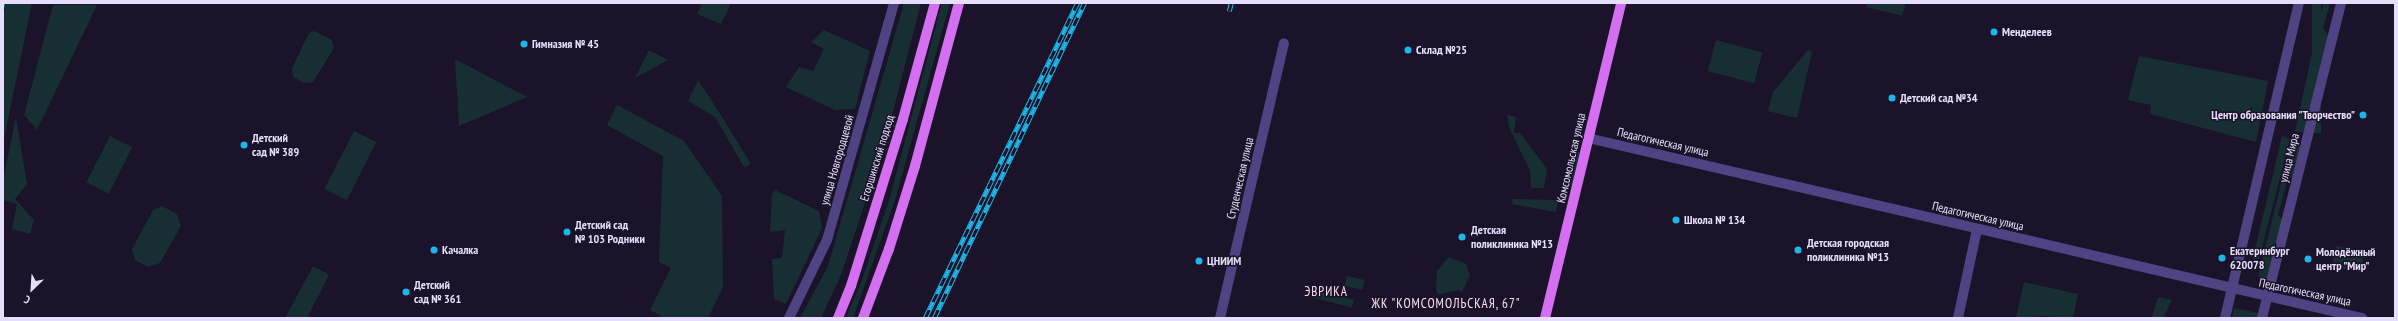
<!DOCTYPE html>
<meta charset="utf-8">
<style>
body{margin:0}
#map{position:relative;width:2398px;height:321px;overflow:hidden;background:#1a1329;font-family:"PT Sans Narrow",sans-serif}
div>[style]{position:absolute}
.green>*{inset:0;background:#172f32;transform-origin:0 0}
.minor>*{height:10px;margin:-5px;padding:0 5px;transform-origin:5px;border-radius:5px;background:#4f4383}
.major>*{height:10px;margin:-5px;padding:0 5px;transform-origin:5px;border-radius:5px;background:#d46ff2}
.tram>*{height:1px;margin:-0.5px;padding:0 0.5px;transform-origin:0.5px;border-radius:0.5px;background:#1cb7ea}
.rail>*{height:4.5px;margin-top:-2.25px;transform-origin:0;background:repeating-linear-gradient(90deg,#1a1329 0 9px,#1cb7ea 0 18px);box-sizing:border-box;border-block:1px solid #1cb7ea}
.dots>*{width:11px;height:11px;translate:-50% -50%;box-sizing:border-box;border:2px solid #1a1329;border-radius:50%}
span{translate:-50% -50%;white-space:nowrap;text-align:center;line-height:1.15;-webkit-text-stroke:3px #1a1329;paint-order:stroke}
.poi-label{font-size:12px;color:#e6defc;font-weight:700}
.left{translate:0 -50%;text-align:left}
.right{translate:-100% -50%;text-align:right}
.street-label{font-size:12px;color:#e6defc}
.neighbourhood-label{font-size:13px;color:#fce0ee;letter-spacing:1px}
.frame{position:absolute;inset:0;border:4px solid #e6defc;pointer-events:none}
.north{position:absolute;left:12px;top:269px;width:40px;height:40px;-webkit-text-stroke:3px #1a1329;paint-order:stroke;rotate:205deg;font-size:11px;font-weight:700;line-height:16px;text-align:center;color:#e6defc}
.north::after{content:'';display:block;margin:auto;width:14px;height:18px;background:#e6defc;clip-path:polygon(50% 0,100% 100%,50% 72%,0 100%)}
</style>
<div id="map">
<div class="green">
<div style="clip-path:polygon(6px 3px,32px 3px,3px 144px,3px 17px)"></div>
<div style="clip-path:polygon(702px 3px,731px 3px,721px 24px,697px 14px)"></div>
<div style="clip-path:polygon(904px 3px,921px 3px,886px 139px,841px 275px,821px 318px,800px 318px,828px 266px)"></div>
<div style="clip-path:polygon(942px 3px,950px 3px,895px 200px,853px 318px,846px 318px,862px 280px,890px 197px)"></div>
<div style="clip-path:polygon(1867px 3px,1906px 3px,1902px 16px,1866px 7px)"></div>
<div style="left:2312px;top:3px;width:9px;height:130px"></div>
<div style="clip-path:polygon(2323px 3px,2330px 3px,2323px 28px,2329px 36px,2306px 133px,2295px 131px)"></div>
<div style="clip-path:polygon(53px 5px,97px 5px,37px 130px,24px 115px)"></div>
<div style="clip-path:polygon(824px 30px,870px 51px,855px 109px,835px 110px,786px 87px,799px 67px,813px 71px,824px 49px,811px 42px)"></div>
<div style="clip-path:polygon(314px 31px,332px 40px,334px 48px,313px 82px,305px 83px,293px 77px,292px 68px,309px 33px)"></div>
<div style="left:1716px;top:40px;width:48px;height:32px;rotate:15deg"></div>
<div style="clip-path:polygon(649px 50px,668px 60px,635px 78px)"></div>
<div style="clip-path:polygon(1808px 50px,1812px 52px,1797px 118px,1768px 111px,1773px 92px)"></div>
<div style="clip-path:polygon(2139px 56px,2268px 81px,2256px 142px,2150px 114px,2151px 105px,2128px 100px)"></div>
<div style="clip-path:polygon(455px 59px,527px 97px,459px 126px)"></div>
<div style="clip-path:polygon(698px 80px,719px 112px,751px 164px,744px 167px,715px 117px,688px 101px)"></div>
<div style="clip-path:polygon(617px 105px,684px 141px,722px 196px,723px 287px,708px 318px,660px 318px,661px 316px,650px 310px,671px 268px,659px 262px,663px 156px,607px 125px)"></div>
<div style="clip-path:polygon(1507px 115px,1516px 117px,1514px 133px,1520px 133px,1547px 169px,1544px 188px,1531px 188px,1530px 171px,1509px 127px)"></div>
<div style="clip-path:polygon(16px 117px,27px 184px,15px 199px,34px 220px,30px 234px,12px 229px,17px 204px,3px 200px,3px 180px)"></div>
<div style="left:354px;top:131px;width:25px;height:65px;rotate:27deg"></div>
<div style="left:110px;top:136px;width:25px;height:52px;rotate:27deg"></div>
<div style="clip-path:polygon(2282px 136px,2290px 139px,2256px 271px,2250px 270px)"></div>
<div style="clip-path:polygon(2291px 143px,2303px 145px,2294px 178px,2288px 178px,2278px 215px,2284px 221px,2269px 279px,2258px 277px)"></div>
<div style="clip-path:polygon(1575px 151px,1580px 152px,1573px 185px,1564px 192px)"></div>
<div style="clip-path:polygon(775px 190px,819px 211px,822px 228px,786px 304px,774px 299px,772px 259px,782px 258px,785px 230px,770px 232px,772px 194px)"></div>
<div style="clip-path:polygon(1513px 199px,1558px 200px,1556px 212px,1512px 204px)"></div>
<div style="clip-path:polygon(162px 206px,177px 214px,181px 226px,160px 263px,148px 267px,135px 260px,132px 249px,153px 210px)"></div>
<div style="left:2336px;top:246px;width:29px;height:21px;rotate:12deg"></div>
<div style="clip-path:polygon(1449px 257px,1466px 264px,1470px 275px,1462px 292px,1458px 290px,1438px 295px,1436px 290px,1437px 271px)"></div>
<div style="clip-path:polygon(313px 266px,328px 274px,328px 277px,307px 318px,285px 318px)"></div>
<div style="left:1347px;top:276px;width:18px;height:10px;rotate:13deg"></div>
<div style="clip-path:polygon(2024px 282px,2078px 294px,2073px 318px,2044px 316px,2016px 318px)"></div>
<div style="left:1315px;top:290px;width:40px;height:8px;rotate:14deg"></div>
<div style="clip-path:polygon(2158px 297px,2172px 300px,2163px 318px,2152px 317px)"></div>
<div style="clip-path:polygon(2234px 308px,2259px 313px,2258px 318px,2232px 318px)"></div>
</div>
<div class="minor">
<div style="left:1588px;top:138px;width:795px;rotate:13.09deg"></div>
<div style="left:789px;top:318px;width:87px;rotate:-64deg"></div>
<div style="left:827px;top:240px;width:246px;rotate:-74.2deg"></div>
<div style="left:1220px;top:318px;width:282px;rotate:-76.9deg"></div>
<div style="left:1958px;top:318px;width:91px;rotate:-77.9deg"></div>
<div style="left:2225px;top:318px;width:324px;rotate:-76.8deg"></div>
<div style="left:2262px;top:318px;width:325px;rotate:-75.9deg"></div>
</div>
<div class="major">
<div style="left:838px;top:318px;width:35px;rotate:-68deg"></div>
<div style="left:851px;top:286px;width:175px;rotate:-72.7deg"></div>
<div style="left:903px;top:119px;width:120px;rotate:-74.6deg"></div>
<div style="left:863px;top:318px;width:74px;rotate:-69.4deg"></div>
<div style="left:889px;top:249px;width:87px;rotate:-72.6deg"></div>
<div style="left:915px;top:166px;width:169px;rotate:-74.9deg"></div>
<div style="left:1545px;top:318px;width:324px;rotate:-76.4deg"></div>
</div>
<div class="tram">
<div style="left:3px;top:8px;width:5px;rotate:-79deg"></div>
</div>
<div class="rail">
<div style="left:1229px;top:11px;width:8px;rotate:-76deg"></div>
<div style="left:925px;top:318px;width:350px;rotate:-64.2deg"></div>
<div style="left:934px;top:318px;width:349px;rotate:-64.5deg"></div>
</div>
<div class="dots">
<div style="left:1994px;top:32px;background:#1cb7ea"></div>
<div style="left:524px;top:44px;background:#1cb7ea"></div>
<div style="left:1408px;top:50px;background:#1cb7ea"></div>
<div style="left:1892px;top:98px;background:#1cb7ea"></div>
<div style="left:2363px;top:115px;background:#1cb7ea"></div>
<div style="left:244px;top:145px;background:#1cb7ea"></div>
<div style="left:1676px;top:220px;background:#1cb7ea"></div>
<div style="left:567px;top:232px;background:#1cb7ea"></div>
<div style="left:1462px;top:237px;background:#1cb7ea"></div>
<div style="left:434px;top:250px;background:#1cb7ea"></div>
<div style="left:1798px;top:250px;background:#1cb7ea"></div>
<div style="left:2222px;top:258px;background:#1cb7ea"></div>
<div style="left:2308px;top:259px;background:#1cb7ea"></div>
<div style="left:1199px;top:261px;background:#1cb7ea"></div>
<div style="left:406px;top:292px;background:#1cb7ea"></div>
</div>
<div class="poi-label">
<span class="left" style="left:2002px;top:32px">Менделеев</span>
<span class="left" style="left:532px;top:44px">Гимназия № 45</span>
<span class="left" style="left:1416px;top:50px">Склад №25</span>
<span class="left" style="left:1900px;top:98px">Детский сад №34</span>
<span class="right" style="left:2355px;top:115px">Центр образования "Творчество"</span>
<span class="left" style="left:252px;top:145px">Детский<br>сад № 389</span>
<span class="left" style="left:1684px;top:220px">Школа № 134</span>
<span class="left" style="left:575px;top:232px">Детский сад<br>№ 103 Родники</span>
<span class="left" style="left:1471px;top:237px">Детская<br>поликлиника №13</span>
<span class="left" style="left:1807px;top:250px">Детская городская<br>поликлиника №13</span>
<span class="left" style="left:442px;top:250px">Качалка</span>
<span class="left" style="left:2230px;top:258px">Екатеринбург<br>620078</span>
<span class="left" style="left:2316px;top:259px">Молодёжный<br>центр "Мир"</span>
<span class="left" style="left:1207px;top:261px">ЦНИИМ</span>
<span class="left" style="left:414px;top:292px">Детский<br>сад № 361</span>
</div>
<div class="street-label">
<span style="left:1663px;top:142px;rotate:13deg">Педагогическая улица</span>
<span style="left:877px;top:158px;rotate:-73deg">Егоршинский подход</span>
<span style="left:1571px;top:158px;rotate:-77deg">Комсомольская улица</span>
<span style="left:2289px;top:158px;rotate:-76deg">улица Мира</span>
<span style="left:837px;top:160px;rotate:-74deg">улица Новгородцевой</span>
<span style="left:1240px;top:178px;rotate:-77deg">Студенческая улица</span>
<span style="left:1978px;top:216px;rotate:13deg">Педагогическая улица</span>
<span style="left:2305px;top:292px;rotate:12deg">Педагогическая улица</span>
</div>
<div class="neighbourhood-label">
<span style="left:1326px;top:292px">ЭВРИКА</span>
<span style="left:1446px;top:304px">ЖК "КОМСОМОЛЬСКАЯ, 67"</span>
</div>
<div class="frame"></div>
<div class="north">С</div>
</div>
